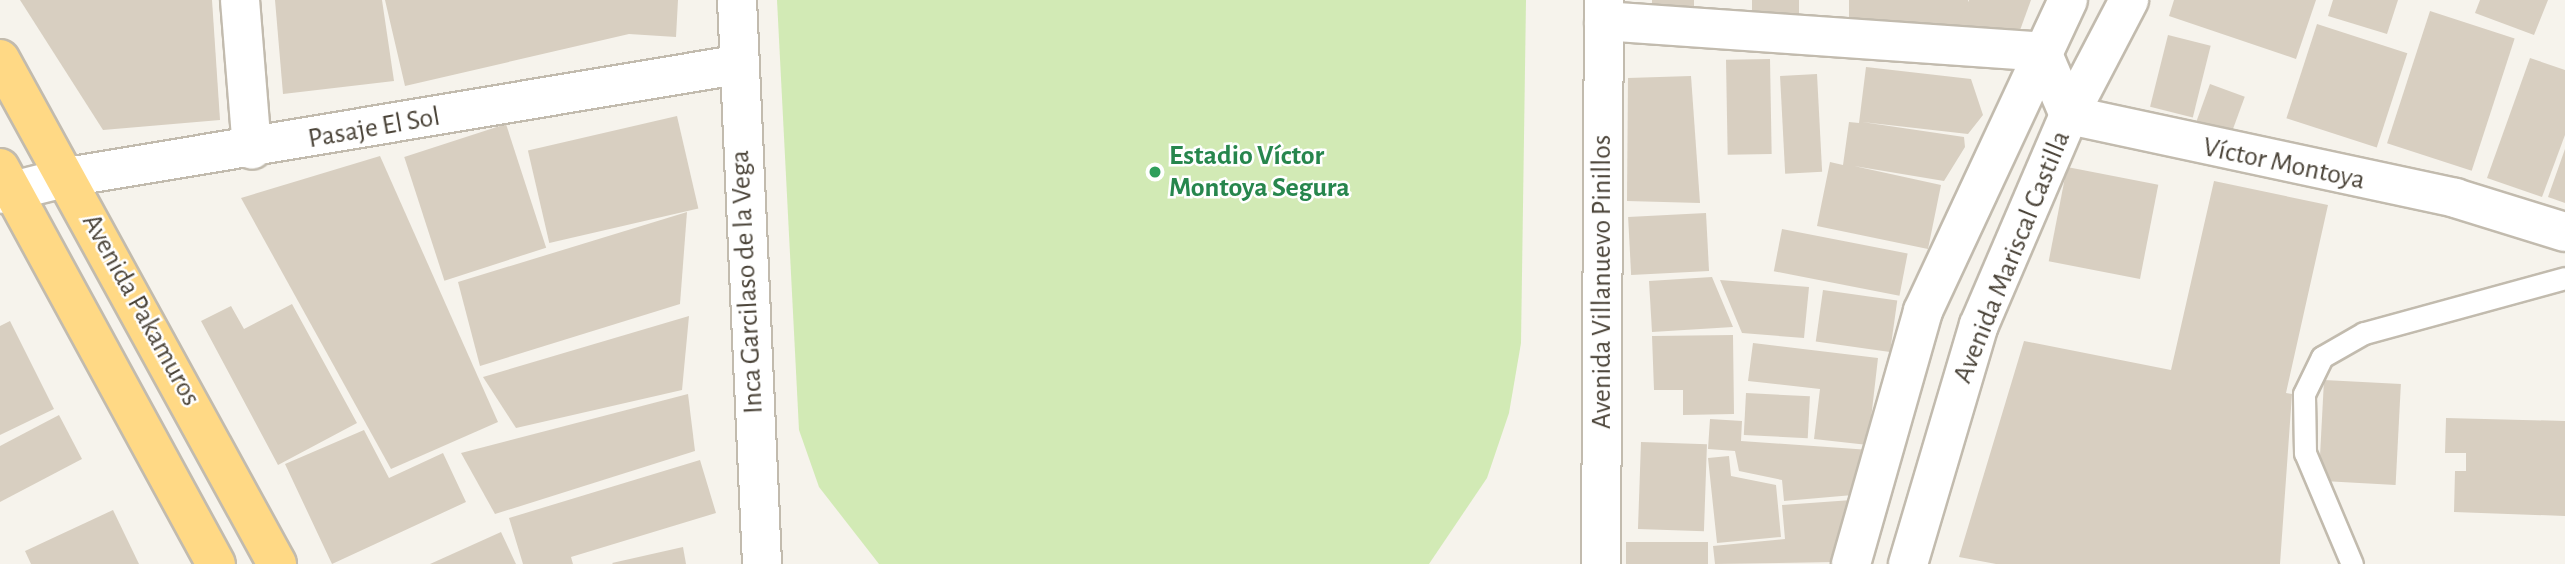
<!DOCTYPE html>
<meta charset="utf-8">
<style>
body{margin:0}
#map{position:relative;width:2565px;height:564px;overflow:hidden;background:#f6f3ec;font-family:"Alegreya Sans",sans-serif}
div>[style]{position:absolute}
.green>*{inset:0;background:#d2eab5}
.building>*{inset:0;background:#d8cfc1;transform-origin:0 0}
.roads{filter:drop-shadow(2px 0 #c2bbae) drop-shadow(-2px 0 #c2bbae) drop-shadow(0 2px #c2bbae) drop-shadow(0 -2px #c2bbae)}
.service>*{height:21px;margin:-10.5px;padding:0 10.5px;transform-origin:10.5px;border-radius:10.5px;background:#fff}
.minor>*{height:38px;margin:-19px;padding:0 19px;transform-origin:19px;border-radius:19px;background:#fff}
.tertiary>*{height:38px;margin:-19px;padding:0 19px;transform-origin:19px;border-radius:19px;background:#fff}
.trunk>*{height:38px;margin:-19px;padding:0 19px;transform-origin:19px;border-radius:19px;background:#ffd985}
.dots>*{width:19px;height:19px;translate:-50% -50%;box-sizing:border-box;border:4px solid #fff;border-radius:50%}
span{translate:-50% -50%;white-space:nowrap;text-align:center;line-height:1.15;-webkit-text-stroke:5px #fff;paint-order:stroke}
.street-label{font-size:28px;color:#4b4439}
.leisure-label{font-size:28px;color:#27864d;font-weight:700}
.left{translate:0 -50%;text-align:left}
</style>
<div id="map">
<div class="green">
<div style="clip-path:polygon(777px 0,1526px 0,1521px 343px,1509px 413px,1487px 478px,1429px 564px,879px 564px,819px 487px,799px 430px)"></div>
</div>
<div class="building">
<div style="clip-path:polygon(20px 0,212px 0,220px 120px,103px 130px)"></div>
<div style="clip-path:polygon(275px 0,382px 0,394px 81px,283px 94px)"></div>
<div style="clip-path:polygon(385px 0,678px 0,676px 37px,629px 34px,405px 86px)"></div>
<div style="left:1652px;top:0;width:42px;height:15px"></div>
<div style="left:1752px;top:0;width:47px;height:22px"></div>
<div style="left:1849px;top:0;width:119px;height:27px"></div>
<div style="clip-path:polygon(1969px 0,2031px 0,2019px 33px,1957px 26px)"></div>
<div style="clip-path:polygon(2174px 0,2316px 0,2296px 59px,2169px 16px)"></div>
<div style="clip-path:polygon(2333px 0,2398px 0,2387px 34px,2328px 16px)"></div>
<div style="clip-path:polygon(2480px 0,2548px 0,2534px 35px,2475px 13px)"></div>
<div style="left:2430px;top:11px;width:89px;height:139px;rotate:18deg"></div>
<div style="left:2317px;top:24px;width:95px;height:99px;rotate:18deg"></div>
<div style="left:2168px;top:35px;width:44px;height:74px;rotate:14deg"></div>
<div style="clip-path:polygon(2530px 58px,2565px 70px,2565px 135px,2542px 197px,2487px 178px)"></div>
<div style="left:1770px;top:59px;width:95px;height:44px;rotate:89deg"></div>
<div style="clip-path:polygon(1866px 67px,1971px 79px,1983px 115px,1968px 134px,1862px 122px,1964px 137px,1965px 147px,1944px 181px,1854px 166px,1941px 185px,1928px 249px,1817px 226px,1830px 162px,1843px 165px,1849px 122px,1859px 123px)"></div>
<div style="left:1817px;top:74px;width:98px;height:37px;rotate:87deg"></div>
<div style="clip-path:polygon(1691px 76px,1700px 203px,1627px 201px,1628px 78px)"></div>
<div style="left:2210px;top:84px;width:37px;height:39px;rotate:20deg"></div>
<div style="left:677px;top:116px;width:95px;height:153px;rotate:77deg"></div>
<div style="left:506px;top:124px;width:130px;height:107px;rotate:72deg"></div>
<div style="clip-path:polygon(2565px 149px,2565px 203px,2548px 197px)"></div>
<div style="clip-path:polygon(380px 156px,498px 422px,391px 469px,241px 198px)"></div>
<div style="left:2067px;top:167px;width:93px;height:96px;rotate:11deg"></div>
<div style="clip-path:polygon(2214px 181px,2328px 205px,2286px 393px,2292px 394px,2280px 564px,1996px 564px,1959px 557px,2024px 341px,2171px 370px)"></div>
<div style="clip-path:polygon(687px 212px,680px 304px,480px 366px,458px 282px)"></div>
<div style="left:1706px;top:213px;width:58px;height:78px;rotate:87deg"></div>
<div style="left:1782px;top:229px;width:128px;height:43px;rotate:11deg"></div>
<div style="clip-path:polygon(1712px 277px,1733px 327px,1652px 332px,1649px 281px)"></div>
<div style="clip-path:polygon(1720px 280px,1809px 287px,1804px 338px,1742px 333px)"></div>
<div style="left:1823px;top:290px;width:75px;height:52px;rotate:8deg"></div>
<div style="clip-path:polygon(292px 304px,357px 423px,278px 465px,201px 321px,231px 306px,244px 329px)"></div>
<div style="clip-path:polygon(689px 316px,682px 390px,516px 428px,483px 377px)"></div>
<div style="clip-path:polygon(10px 321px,54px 409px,0 435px,0 326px)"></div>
<div style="clip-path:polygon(1733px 335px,1734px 414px,1683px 415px,1683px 390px,1654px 390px,1652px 336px)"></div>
<div style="clip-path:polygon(1753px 343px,1878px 358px,1868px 445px,1814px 439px,1820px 389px,1748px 381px)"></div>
<div style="left:2324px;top:380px;width:77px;height:101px;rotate:3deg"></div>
<div style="left:1746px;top:393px;width:64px;height:42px;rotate:3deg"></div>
<div style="clip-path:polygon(688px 394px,695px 451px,495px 514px,461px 453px)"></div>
<div style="clip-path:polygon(59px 415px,82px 459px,0 502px,0 446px)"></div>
<div style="clip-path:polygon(2446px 418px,2565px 421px,2565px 516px,2454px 512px,2455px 471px,2466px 471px,2466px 453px,2445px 453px)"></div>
<div style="clip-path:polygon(1710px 419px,1742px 421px,1741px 441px,1870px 450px,1853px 495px,1784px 501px,1782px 480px,1739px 471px,1735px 451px,1708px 449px)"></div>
<div style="clip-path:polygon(364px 430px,389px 478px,443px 453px,466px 502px,332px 564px,285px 464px)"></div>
<div style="left:1641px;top:442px;width:66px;height:87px;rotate:2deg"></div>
<div style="clip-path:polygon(1729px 456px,1731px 476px,1776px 485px,1781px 537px,1717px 543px,1708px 458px)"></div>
<div style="clip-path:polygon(700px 460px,716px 513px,571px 557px,573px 564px,523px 564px,509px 518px)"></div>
<div style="clip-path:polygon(1852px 500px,1835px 562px,1715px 564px,1713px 546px,1785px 539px,1782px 505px)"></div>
<div style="clip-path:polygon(113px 510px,139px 564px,31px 564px,25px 551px)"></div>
<div style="clip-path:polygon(501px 532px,516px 564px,430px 564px)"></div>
<div style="left:1626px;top:542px;width:82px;height:22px"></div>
<div style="clip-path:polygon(683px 547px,686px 564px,613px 564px,612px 563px)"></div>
</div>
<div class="roads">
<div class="service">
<div style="left:2352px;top:564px;width:121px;rotate:-112.9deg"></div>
<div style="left:2305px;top:453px;width:59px;rotate:-91deg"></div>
<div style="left:2304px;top:394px;width:41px;rotate:-64.1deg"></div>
<div style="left:2322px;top:357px;width:48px;rotate:-29.7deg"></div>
<div style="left:2364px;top:333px;width:208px;rotate:-15.3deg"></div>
</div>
<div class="minor">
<div style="left:240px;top:0;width:150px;rotate:85.4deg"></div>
<div style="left:737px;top:0;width:565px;rotate:87.46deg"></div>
<div style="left:1604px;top:21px;width:439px;rotate:4deg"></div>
<div style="left:2042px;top:52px;width:69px;rotate:66.8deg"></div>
<div style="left:2069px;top:115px;width:395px;rotate:12.1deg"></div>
<div style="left:2455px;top:198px;width:115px;rotate:17.2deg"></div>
<div style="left:0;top:194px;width:70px;rotate:-14deg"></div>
<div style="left:68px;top:177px;width:677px;rotate:-9.52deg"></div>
</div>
<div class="tertiary">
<div style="left:1601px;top:564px;width:564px;rotate:-89.7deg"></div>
<div style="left:1851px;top:564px;width:263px;rotate:-74.1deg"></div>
<div style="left:1923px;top:311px;width:343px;rotate:-65deg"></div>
<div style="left:1908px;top:564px;width:249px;rotate:-73.5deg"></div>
<div style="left:1979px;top:325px;width:228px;rotate:-66.8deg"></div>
<div style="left:2069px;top:115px;width:130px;rotate:-62.4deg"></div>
</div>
<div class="trunk">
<div style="left:0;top:59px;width:576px;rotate:61.25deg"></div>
<div style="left:0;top:168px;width:451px;rotate:61.4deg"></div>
</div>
</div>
<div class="dots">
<div style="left:1155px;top:172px;background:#2e9e5b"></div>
</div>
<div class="street-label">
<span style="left:374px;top:128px;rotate:-10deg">Pasaje El Sol</span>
<span style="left:2284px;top:164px;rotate:12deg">Víctor Montoya</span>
<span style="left:2012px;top:257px;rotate:-68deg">Avenida Mariscal Castilla</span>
<span style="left:747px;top:282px;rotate:-93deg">Inca Garcilaso de la Vega</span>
<span style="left:1602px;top:282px;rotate:-90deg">Avenida Villanuevo Pinillos</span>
<span style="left:141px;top:310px;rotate:61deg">Avenida Pakamuros</span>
</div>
<div class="leisure-label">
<span class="left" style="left:1169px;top:172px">Estadio Víctor<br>Montoya Segura</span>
</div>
</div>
